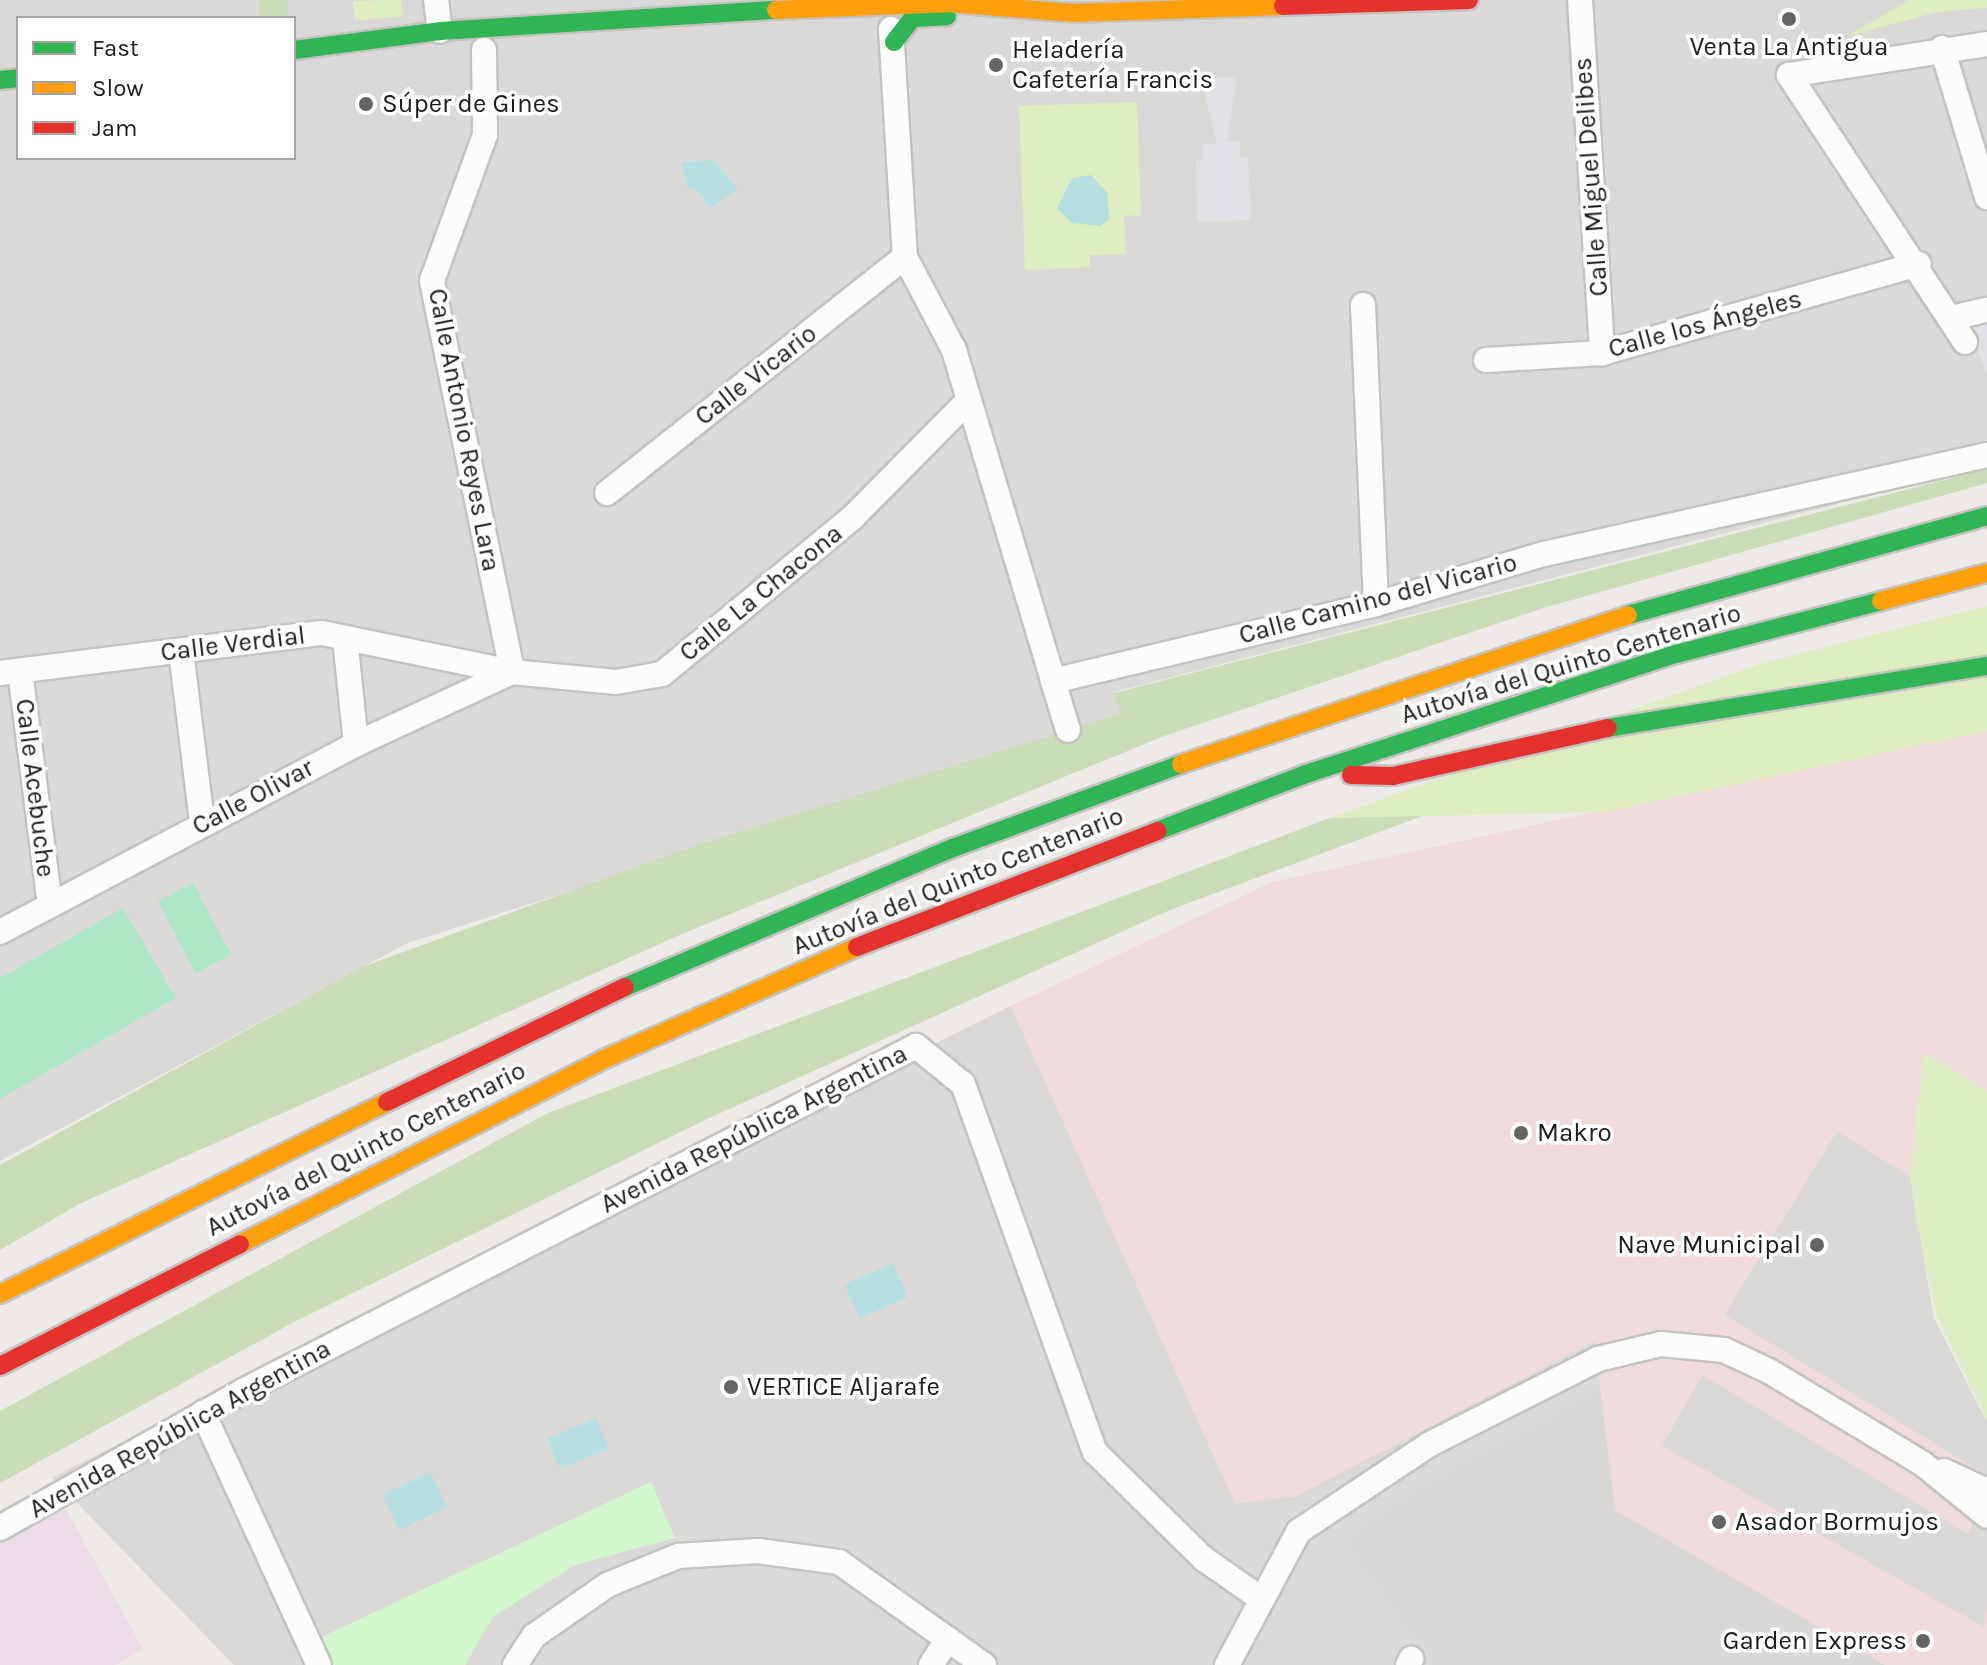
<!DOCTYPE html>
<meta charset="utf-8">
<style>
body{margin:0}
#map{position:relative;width:1987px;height:1665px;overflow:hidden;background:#ece9e6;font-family:Karla,sans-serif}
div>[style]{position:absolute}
.residential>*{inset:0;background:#dbd9d7}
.commercial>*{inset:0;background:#efdbdc}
.industrial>*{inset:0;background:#eadde7}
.religious>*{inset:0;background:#dad8d7}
.grass>*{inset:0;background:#deecc2}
.forest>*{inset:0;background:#cadcb8;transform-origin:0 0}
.park>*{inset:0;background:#d3f5ce}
.pitch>*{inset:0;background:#ade7c7;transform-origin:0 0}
.parking>*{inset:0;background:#dad9d7;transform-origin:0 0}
.plaza>*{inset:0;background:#e0e0e5}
.water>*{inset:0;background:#b6dfe2;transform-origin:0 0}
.roads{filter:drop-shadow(2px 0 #c4c3c2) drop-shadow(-2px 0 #c4c3c2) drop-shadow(0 2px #c4c3c2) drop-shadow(0 -2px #c4c3c2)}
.street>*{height:24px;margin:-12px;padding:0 12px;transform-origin:12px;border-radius:12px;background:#fcfcfb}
.fast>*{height:18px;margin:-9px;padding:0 9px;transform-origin:9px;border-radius:9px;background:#30b455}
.slow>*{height:18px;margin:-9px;padding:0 9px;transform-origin:9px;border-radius:9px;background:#ff9f0a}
.jam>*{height:18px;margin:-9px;padding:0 9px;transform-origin:9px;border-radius:9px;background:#e5322d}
.dots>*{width:22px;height:22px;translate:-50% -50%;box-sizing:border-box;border:4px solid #fff;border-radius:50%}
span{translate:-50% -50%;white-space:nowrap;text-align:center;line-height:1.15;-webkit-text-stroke:7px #fff;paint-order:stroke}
.poi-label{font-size:26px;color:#1d1d1d}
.left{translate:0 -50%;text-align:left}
.right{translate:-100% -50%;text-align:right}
.street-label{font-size:26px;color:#1d1d1d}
.legend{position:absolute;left:16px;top:16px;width:280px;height:144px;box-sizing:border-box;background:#fff;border:2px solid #a5a5a5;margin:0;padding:10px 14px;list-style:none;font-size:24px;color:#1d1d1d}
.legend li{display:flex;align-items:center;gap:16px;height:40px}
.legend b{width:40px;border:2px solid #a5a5a5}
</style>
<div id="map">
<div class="residential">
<div style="clip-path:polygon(evenodd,0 0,1987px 0,1987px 465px,1114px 692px,1122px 714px,408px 943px,0 1161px,0 0,18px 18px,294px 18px,294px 158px,18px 158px,18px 18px)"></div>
<div style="clip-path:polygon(1011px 1006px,1235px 1503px,1296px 1496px,1595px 1340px,1615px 1510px,1885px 1665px,234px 1665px,52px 1477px)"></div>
<div style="clip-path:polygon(1837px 1131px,1910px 1176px,1934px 1318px,1987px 1422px,1987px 1476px,1724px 1315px)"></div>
<div style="clip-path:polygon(1987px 1494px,1987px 1607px,1972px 1576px,1968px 1534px)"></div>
</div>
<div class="commercial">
<div style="clip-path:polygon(1973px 730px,1987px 731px,1987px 1091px,1924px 1052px,1910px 1176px,1837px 1131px,1724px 1315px,1987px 1476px,1987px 1494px,1968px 1534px,1972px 1576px,1987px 1607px,1987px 1665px,1885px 1665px,1615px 1510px,1595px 1341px,1296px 1496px,1235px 1503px,1011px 1006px,1272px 882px)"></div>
</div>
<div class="industrial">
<div style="clip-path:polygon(58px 1495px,143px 1649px,115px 1665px,0 1665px,0 1528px)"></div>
</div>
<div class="religious">
<div style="clip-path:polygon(1600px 1395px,1615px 1510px,1885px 1665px,1436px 1665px,1348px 1539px,1464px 1465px)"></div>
</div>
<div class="grass">
<div style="clip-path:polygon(401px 0,403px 17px,355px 20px,353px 1px)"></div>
<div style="clip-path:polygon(1909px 0,1987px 0,1987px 8px,1937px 12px,1848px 36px)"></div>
<div style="clip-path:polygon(1137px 102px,1141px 215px,1124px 216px,1126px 254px,1090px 255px,1090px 267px,1025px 270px,1019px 106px)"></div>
<div style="clip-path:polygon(1987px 606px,1987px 731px,1606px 812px,1330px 818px,1760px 664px)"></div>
<div style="clip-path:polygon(1924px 1052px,1987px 1091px,1987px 1419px,1936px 1315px,1916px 1218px,1910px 1176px)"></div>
</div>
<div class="forest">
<div style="left:259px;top:0;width:29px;height:18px"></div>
<div style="clip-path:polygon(1987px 469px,1987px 483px,1540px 609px,1164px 736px,682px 934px,79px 1204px,0 1250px,0 1165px,362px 967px,694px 846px,1121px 714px,1114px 693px)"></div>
<div style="clip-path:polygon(1422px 816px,1170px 910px,707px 1119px,294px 1322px,0 1483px,0 1411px,548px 1113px,1330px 818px)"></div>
</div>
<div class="park">
<div style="clip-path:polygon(651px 1482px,675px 1538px,575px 1565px,493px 1617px,465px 1665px,322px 1665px,309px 1643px)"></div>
</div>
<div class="pitch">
<div style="left:193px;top:883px;width:81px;height:40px;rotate:62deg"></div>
<div style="clip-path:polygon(123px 908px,176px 998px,0 1099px,0 978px)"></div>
</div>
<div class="parking">
<div style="left:1288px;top:288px;width:187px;height:146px;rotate:88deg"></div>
<div style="clip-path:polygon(1702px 1375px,1968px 1534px,1972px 1576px,1987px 1607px,1984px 1627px,1662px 1446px)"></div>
</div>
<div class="plaza">
<div style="clip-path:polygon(1237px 77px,1227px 142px,1240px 142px,1240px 157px,1248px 157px,1251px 220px,1197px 222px,1196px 160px,1203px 159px,1202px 144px,1217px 144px,1201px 79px)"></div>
<div style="clip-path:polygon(1987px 310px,1987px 375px,1964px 316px)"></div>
</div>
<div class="water">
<div style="clip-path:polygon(713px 160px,738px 189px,711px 208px,695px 188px,688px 190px,681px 163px)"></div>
<div style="clip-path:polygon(1091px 175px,1107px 192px,1109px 219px,1100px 226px,1072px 223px,1057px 208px,1072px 178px)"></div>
<div style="left:893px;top:1263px;width:37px;height:53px;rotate:66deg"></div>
<div style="left:596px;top:1418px;width:33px;height:53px;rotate:67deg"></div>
<div style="left:430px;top:1472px;width:39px;height:53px;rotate:64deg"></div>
</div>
<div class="roads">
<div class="street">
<div style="left:436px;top:0;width:31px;rotate:83deg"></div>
<div style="left:1580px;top:0;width:354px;rotate:86.4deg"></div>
<div style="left:891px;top:29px;width:228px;rotate:86.5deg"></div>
<div style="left:905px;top:257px;width:105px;rotate:62.2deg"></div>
<div style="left:954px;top:350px;width:345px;rotate:73.3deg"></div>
<div style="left:1053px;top:681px;width:332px;rotate:-13.4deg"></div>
<div style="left:1376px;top:604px;width:175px;rotate:-16.6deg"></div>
<div style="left:1544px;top:554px;width:454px;rotate:-12.6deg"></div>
<div style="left:1942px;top:48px;width:156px;rotate:73.2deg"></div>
<div style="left:484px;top:50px;width:85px;rotate:89.3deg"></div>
<div style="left:485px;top:135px;width:155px;rotate:110deg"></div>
<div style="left:432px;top:281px;width:399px;rotate:78.4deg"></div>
<div style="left:1363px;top:305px;width:299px;rotate:87.5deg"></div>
<div style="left:1951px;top:318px;width:37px;rotate:-13deg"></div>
<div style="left:1965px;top:342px;width:320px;rotate:-123.4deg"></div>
<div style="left:1789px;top:75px;width:200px;rotate:-8.9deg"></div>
<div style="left:1486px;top:360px;width:116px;rotate:-3.5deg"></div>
<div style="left:1602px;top:353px;width:329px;rotate:-15.7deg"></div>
<div style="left:607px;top:493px;width:380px;rotate:-38.4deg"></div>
<div style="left:345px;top:638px;width:107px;rotate:84.1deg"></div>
<div style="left:181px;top:651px;width:173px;rotate:83deg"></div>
<div style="left:20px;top:671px;width:236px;rotate:82.7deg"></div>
<div style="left:0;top:673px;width:324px;rotate:-7.1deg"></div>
<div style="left:322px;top:633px;width:194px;rotate:11.6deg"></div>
<div style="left:512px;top:672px;width:104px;rotate:5.5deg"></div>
<div style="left:616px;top:682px;width:47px;rotate:-9.9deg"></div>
<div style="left:662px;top:674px;width:247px;rotate:-39.4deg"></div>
<div style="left:853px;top:517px;width:159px;rotate:-45.3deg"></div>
<div style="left:1053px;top:681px;width:51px;rotate:73deg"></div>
<div style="left:0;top:932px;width:403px;rotate:-27.8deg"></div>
<div style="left:356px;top:744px;width:172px;rotate:-24.8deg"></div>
<div style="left:203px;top:1413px;width:277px;rotate:65.3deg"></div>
<div style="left:1944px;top:1471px;width:47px;rotate:24.9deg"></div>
<div style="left:0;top:1528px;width:279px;rotate:-29.4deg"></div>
<div style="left:243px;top:1391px;width:756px;rotate:-27.14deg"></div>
<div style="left:916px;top:1046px;width:60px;rotate:39deg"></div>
<div style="left:963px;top:1084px;width:391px;rotate:70.3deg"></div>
<div style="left:1095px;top:1452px;width:153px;rotate:44.5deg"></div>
<div style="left:1204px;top:1559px;width:68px;rotate:34.9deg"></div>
<div style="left:515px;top:1665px;width:35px;rotate:-57deg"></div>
<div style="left:534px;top:1636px;width:89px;rotate:-34.9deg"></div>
<div style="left:607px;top:1585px;width:77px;rotate:-22.2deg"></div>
<div style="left:678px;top:1556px;width:80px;rotate:-3.6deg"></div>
<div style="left:758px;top:1551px;width:82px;rotate:7.7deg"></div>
<div style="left:839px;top:1562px;width:178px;rotate:35.4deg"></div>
<div style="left:931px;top:1665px;width:31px;rotate:-57deg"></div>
<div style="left:1227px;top:1665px;width:152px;rotate:-61.8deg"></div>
<div style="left:1299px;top:1531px;width:157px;rotate:-33.6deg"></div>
<div style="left:1430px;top:1444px;width:188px;rotate:-26.8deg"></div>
<div style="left:1598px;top:1359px;width:65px;rotate:-13.4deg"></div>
<div style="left:1661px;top:1344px;width:63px;rotate:5.4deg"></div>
<div style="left:1724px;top:1350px;width:50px;rotate:25deg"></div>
<div style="left:1769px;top:1371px;width:180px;rotate:31.1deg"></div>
<div style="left:1923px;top:1464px;width:82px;rotate:39.1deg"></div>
<div style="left:1408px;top:1665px;width:7px;rotate:-63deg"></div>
</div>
<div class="fast">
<div style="left:894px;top:42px;width:31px;rotate:-52deg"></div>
<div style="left:913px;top:18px;width:34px;rotate:-3deg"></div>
<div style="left:294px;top:50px;width:147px;rotate:-7.4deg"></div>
<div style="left:440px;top:31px;width:337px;rotate:-3.6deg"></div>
<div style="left:0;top:80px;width:18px;rotate:-6deg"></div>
<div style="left:1628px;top:615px;width:372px;rotate:-15.4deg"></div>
<div style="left:1608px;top:728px;width:384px;rotate:-9.3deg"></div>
<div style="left:1157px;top:831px;width:160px;rotate:-20.9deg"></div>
<div style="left:1306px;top:774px;width:389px;rotate:-18deg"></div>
<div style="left:1676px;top:654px;width:212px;rotate:-14.5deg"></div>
<div style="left:625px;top:987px;width:356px;rotate:-23deg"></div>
<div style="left:953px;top:848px;width:243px;rotate:-20.2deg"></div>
</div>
<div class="slow">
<div style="left:776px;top:10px;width:171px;rotate:-2.3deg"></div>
<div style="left:947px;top:3px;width:126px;rotate:4.5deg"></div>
<div style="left:1073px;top:13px;width:210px;rotate:-1.9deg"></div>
<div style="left:1881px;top:601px;width:110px;rotate:-14.8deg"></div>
<div style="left:1181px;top:764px;width:471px;rotate:-18.4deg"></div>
<div style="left:240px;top:1244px;width:406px;rotate:-26.9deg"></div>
<div style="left:602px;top:1060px;width:279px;rotate:-23.9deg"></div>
<div style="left:0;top:1294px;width:432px;rotate:-26.4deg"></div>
</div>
<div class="jam">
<div style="left:1283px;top:6px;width:186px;rotate:-1.8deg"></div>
<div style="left:1351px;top:775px;width:42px;rotate:1.4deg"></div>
<div style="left:1393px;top:776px;width:220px;rotate:-12.6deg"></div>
<div style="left:857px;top:947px;width:322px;rotate:-21.1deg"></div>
<div style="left:387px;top:1102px;width:264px;rotate:-25.8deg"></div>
<div style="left:0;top:1366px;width:269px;rotate:-26.9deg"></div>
</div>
</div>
<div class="dots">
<div style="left:1789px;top:19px;background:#656463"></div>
<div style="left:996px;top:65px;background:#656463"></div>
<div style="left:366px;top:104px;background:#656463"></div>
<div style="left:1521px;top:1133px;background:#656463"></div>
<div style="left:1817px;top:1245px;background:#656463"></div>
<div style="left:731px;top:1387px;background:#656463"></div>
<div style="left:1719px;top:1522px;background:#656463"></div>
<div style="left:1923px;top:1641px;background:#656463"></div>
</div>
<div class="poi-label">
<span style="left:1789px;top:47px">Venta La Antigua</span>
<span class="left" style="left:1012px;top:65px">Heladería<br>Cafetería Francis</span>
<span class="left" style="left:382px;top:104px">Súper de Gines</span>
<span class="left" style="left:1537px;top:1133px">Makro</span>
<span class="right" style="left:1801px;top:1245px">Nave Municipal</span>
<span class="left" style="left:747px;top:1387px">VERTICE Aljarafe</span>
<span class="left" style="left:1735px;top:1522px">Asador Bormujos</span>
<span class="right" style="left:1907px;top:1641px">Garden Express</span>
</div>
<div class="street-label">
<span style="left:1591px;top:177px;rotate:-94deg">Calle Miguel Delibes</span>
<span style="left:1705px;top:324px;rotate:-15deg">Calle los Ángeles</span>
<span style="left:756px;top:375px;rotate:-38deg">Calle Vicario</span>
<span style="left:464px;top:430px;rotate:79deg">Calle Antonio Reyes Lara</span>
<span style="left:761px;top:593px;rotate:-39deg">Calle La Chacona</span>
<span style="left:1378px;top:599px;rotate:-15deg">Calle Camino del Vicario</span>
<span style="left:233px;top:644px;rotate:-7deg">Calle Verdial</span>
<span style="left:1571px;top:664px;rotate:-17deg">Autovía del Quinto Centenario</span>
<span style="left:35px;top:788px;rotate:83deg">Calle Acebuche</span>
<span style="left:253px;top:797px;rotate:-28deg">Calle Olivar</span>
<span style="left:958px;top:881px;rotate:-22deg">Autovía del Quinto Centenario</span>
<span style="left:754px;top:1129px;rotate:-27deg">Avenida República Argentina</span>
<span style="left:366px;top:1149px;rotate:-27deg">Autovía del Quinto Centenario</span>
<span style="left:180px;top:1429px;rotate:-29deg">Avenida República Argentina</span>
</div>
<ul class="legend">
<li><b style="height:10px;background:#30b455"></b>Fast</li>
<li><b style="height:10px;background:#ff9f0a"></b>Slow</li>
<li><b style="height:10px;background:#e5322d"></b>Jam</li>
</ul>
</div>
